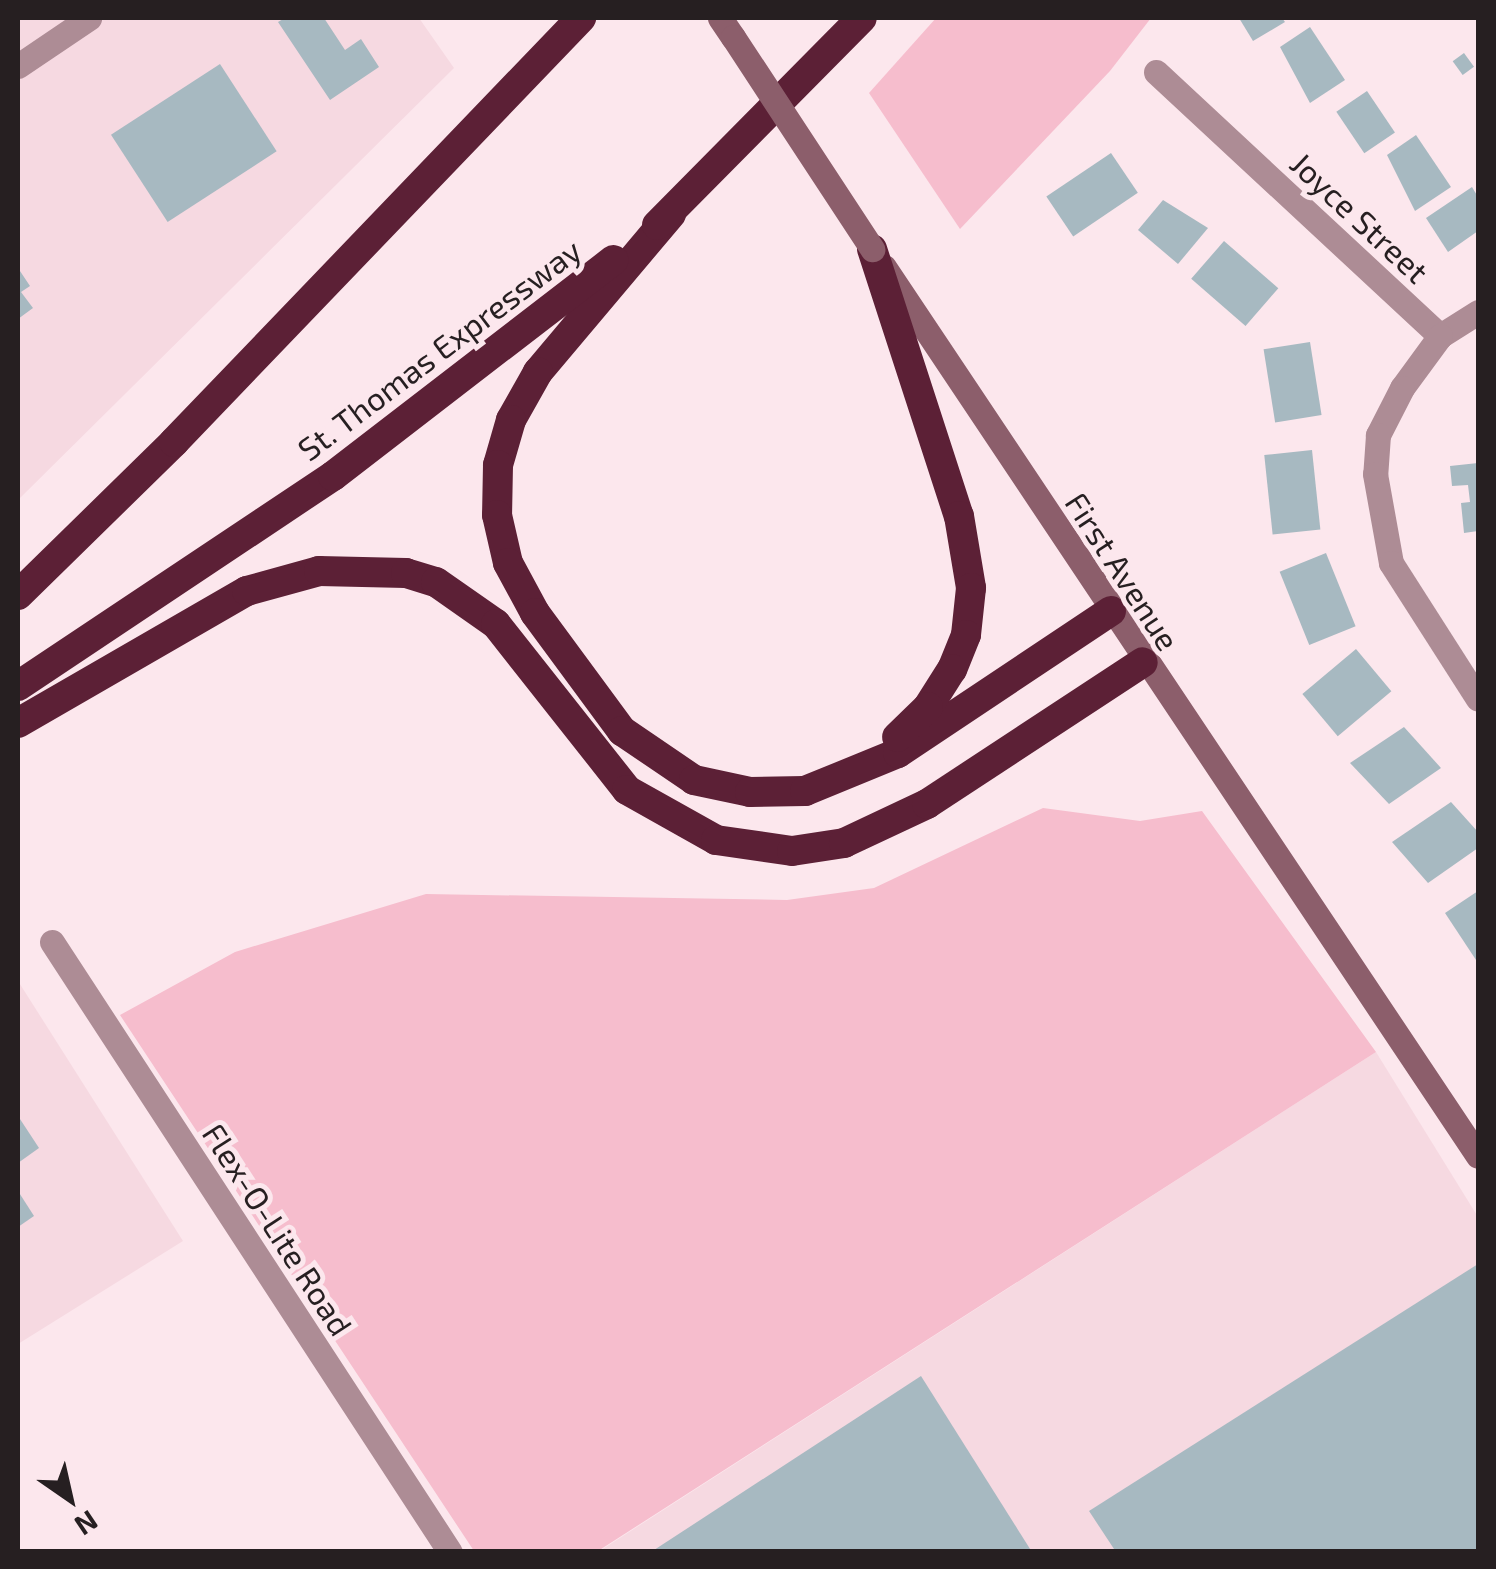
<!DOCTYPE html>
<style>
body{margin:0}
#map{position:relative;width:1496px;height:1569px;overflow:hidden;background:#fce7ed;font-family:"Exo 2",sans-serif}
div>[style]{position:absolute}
.built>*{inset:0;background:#f6d9e1}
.green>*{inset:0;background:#f6bdcd}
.building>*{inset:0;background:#a7b9c1;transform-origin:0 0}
.minor>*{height:25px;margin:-12.5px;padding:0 12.5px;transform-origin:12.5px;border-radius:12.5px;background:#ad8c95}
.secondary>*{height:25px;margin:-12.5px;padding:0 12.5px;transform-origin:12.5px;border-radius:12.5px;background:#8c5e6b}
.motorway>*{height:30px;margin:-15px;padding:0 15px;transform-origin:15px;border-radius:15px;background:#5c2036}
.secondary-bridge>*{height:25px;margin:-12.5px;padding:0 12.5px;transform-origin:12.5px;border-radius:12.5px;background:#8c5e6b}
span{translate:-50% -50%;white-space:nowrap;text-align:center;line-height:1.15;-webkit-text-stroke:10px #fce7ed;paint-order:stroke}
.street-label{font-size:32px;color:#261f21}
.frame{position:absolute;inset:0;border:20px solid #261f21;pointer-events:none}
.north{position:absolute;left:20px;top:1449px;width:100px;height:100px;-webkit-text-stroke:8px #fce7ed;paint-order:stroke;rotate:146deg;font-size:28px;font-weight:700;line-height:40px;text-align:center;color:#261f21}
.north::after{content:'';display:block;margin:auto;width:35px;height:45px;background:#261f21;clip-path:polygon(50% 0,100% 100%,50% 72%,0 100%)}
</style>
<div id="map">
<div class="built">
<div style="clip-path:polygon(18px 18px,419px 18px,454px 68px,18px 500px)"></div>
<div style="clip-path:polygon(18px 981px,183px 1241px,18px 1344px)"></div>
<div style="clip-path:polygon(1376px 1052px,1478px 1217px,1478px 1551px,598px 1552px)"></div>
</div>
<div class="green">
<div style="clip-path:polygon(936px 18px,1151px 18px,1110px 71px,960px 229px,869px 93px)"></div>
<div style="clip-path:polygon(1043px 808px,1140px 821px,1202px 811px,1376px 1052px,598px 1551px,474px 1551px,120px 1015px,235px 952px,426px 894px,787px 900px,874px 888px)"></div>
</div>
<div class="building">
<div style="clip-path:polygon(285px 18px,324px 18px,345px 50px,361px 39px,379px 67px,330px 100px,278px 22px)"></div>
<div style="clip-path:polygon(1239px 18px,1282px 18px,1285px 22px,1253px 41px)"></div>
<div style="clip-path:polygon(1310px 27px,1345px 80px,1310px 103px,1280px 47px)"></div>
<div style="left:1464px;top:53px;width:17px;height:14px;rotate:54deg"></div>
<div style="left:220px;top:64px;width:104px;height:130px;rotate:57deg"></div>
<div style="left:1367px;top:91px;width:50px;height:37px;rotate:56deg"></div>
<div style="clip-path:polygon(1416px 135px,1451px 187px,1415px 211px,1387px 155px)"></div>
<div style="left:1111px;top:153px;width:48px;height:78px;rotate:56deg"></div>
<div style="clip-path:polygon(1472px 187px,1478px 197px,1478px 231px,1448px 252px,1426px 218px)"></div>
<div style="clip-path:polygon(1163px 200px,1208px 228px,1178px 264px,1138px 230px)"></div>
<div style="left:1224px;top:241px;width:72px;height:50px;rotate:41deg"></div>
<div style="clip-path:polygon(18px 268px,30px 286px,21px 292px,33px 308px,18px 319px)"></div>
<div style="left:1310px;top:342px;width:74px;height:47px;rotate:81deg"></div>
<div style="left:1312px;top:450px;width:80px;height:48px;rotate:84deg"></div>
<div style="clip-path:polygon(1478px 463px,1478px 531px,1464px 533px,1461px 503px,1470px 502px,1468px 485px,1452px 486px,1450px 466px)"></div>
<div style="left:1326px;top:553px;width:79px;height:50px;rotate:68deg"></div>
<div style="left:1356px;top:649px;width:55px;height:70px;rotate:50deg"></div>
<div style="clip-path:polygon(1404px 727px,1441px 768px,1389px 804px,1350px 763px)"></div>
<div style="clip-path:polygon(1451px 802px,1478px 832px,1478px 848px,1428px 883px,1392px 842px)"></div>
<div style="clip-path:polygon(1478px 891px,1478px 963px,1445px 913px)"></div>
<div style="clip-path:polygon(18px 1116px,39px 1148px,18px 1163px)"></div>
<div style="clip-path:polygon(18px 1191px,34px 1216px,18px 1227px)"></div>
<div style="clip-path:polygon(1478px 1264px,1478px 1552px,1116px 1552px,1089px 1511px)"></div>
<div style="clip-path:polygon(921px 1376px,1032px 1552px,651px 1552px)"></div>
</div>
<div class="minor">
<div style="left:18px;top:66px;width:86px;rotate:-34.1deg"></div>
<div style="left:1156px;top:72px;width:388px;rotate:42.9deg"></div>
<div style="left:1478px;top:312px;width:45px;rotate:147.7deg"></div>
<div style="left:1440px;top:336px;width:64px;rotate:126.2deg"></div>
<div style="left:1402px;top:388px;width:53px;rotate:117.1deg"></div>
<div style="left:1378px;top:435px;width:39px;rotate:94deg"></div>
<div style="left:1375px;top:474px;width:90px;rotate:79.8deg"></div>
<div style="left:1391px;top:563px;width:161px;rotate:57.4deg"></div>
<div style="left:52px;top:942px;width:728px;rotate:56.88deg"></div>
</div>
<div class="secondary">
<div style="left:720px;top:18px;width:23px;rotate:56deg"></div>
<div style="left:884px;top:267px;width:1069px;rotate:56.25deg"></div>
</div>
<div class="motorway">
<div style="left:671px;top:214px;width:207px;rotate:130.1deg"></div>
<div style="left:538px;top:372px;width:55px;rotate:119.4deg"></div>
<div style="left:511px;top:420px;width:47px;rotate:106.1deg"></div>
<div style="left:498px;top:465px;width:50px;rotate:91.1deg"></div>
<div style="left:497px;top:515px;width:49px;rotate:77.1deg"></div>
<div style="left:508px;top:563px;width:57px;rotate:61.6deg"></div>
<div style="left:535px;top:613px;width:147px;rotate:53.6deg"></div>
<div style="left:622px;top:731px;width:87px;rotate:34.2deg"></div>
<div style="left:694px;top:780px;width:57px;rotate:12.1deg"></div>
<div style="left:750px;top:792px;width:55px;rotate:-1deg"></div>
<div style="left:805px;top:791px;width:100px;rotate:-22.2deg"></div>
<div style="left:898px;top:753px;width:256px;rotate:-33.7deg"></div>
<div style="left:657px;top:225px;width:291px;rotate:-45.3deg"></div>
<div style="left:872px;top:249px;width:281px;rotate:72deg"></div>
<div style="left:959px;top:516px;width:73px;rotate:80.5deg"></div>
<div style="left:971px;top:588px;width:47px;rotate:96.1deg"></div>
<div style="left:966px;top:635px;width:37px;rotate:112deg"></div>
<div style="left:952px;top:669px;width:45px;rotate:122.3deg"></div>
<div style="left:928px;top:707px;width:43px;rotate:135.9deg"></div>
<div style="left:18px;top:595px;width:219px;rotate:-44.4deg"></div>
<div style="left:174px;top:442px;width:588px;rotate:-46.17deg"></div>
<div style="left:18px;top:686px;width:379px;rotate:-33.7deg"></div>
<div style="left:333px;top:476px;width:354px;rotate:-37.6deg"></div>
<div style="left:18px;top:723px;width:264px;rotate:-30deg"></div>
<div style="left:247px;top:591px;width:75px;rotate:-15.5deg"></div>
<div style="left:319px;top:571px;width:87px;rotate:1.3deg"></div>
<div style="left:406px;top:573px;width:31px;rotate:17deg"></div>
<div style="left:436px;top:582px;width:73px;rotate:35deg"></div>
<div style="left:496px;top:624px;width:211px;rotate:51.7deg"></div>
<div style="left:627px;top:790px;width:102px;rotate:29.3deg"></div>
<div style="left:716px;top:840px;width:77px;rotate:8.2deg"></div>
<div style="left:792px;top:851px;width:53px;rotate:-8.7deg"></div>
<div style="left:844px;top:843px;width:92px;rotate:-25.2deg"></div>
<div style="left:927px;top:804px;width:258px;rotate:-33.3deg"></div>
</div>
<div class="secondary-bridge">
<div style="left:733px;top:37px;width:254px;rotate:56.7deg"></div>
</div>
<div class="street-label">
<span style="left:1360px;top:217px;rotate:43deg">Joyce Street</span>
<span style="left:439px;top:349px;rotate:-37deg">St. Thomas Expressway</span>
<span style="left:1123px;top:571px;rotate:57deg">First Avenue</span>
<span style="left:278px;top:1229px;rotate:57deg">Flex-O-Lite Road</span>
</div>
<div class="frame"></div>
<div class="north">N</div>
</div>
